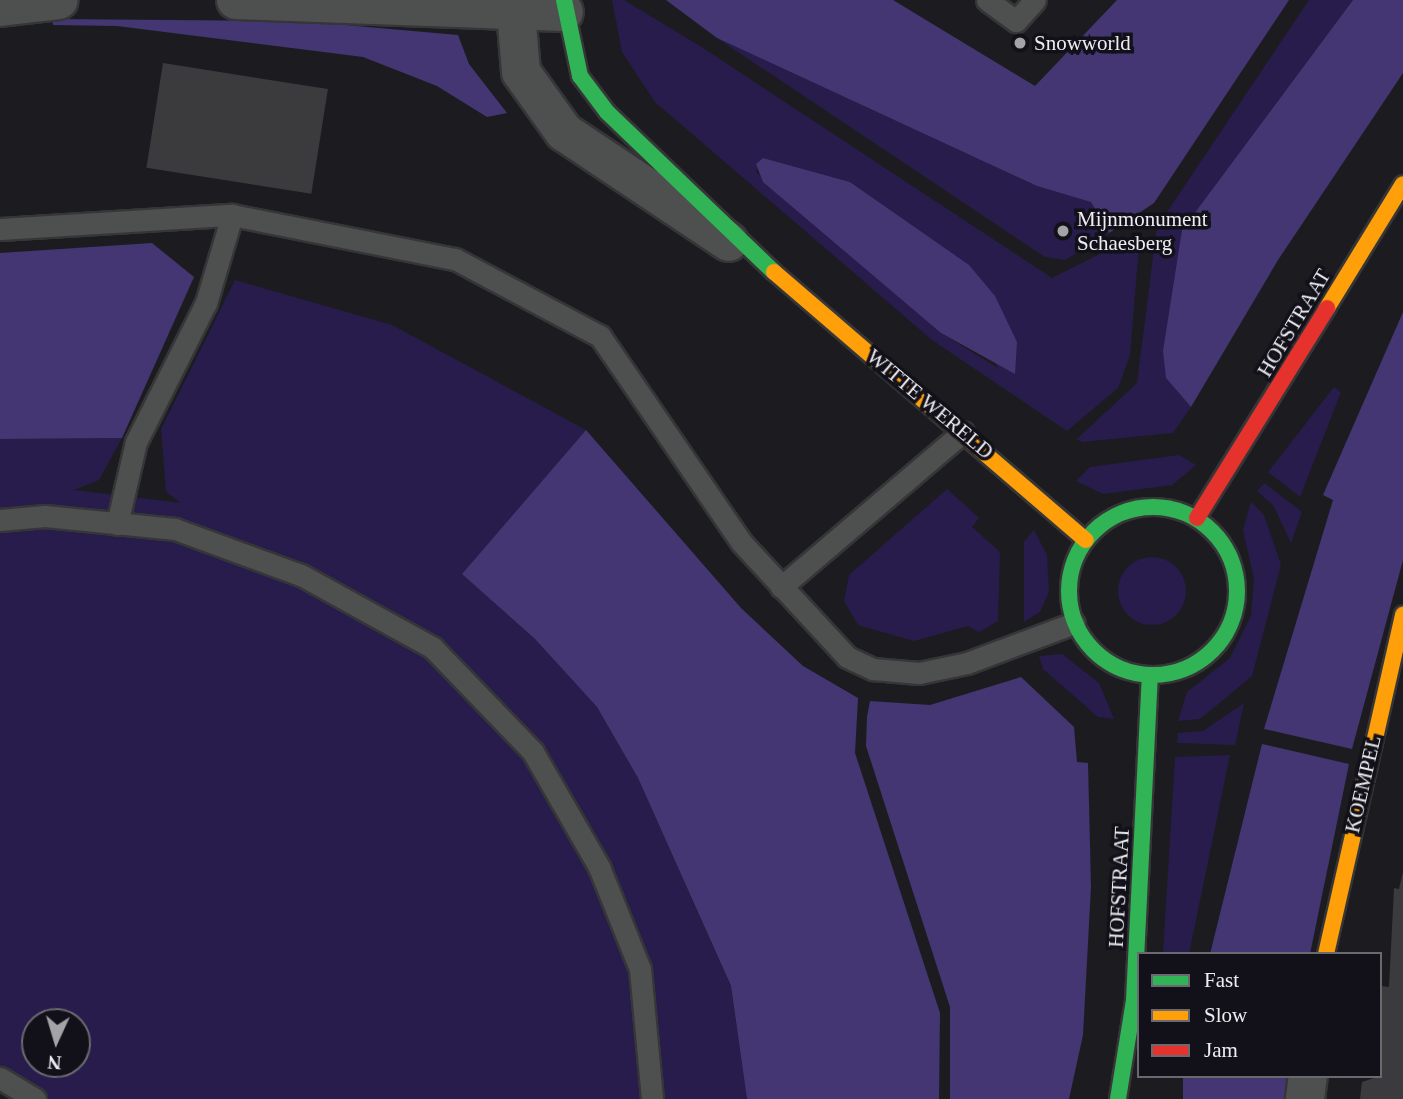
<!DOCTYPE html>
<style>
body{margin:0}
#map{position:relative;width:1403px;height:1099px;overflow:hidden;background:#1c1c20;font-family:"Times New Roman",serif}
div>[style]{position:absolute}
.green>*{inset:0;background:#271c4b}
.round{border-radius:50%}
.forest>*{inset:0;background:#433673;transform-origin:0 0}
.building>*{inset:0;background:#3b3b3e;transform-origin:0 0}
.roads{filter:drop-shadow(2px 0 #363638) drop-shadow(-2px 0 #363638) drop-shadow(0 2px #363638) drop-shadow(0 -2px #363638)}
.lane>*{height:21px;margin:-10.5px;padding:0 10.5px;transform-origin:10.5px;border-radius:10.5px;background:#4e5050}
.street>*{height:38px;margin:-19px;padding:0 19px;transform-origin:19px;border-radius:19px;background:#4e5050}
.fast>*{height:16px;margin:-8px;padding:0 8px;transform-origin:8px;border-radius:8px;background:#30b455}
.fast>.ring{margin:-8px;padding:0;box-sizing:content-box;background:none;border:16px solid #30b455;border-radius:50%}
.slow>*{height:16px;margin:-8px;padding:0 8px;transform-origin:8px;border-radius:8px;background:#ff9f0a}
.jam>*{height:16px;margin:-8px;padding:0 8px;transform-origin:8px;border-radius:8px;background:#e5322d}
.dots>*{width:19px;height:19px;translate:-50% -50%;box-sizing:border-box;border:4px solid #121119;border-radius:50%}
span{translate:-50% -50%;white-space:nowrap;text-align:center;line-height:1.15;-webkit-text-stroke:7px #121119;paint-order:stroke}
.poi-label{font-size:21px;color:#ededf2}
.left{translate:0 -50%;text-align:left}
.street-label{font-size:21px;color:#ededf2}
.legend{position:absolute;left:1137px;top:952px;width:245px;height:126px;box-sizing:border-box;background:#121119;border:2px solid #6a6970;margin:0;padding:9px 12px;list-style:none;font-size:21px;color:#ededf2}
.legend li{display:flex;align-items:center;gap:14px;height:35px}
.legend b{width:35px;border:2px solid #6a6970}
.north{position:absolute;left:21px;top:1008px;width:70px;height:70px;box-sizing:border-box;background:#121119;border:2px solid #6a6970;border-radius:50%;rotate:184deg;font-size:19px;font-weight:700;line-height:28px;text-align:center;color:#ededf2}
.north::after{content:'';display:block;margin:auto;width:24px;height:32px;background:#a4a4a8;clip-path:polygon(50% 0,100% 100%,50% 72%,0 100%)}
</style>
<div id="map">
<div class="green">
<div style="clip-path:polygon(evenodd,612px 0,624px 0,703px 48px,1052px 278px,1140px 234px,1130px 355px,1118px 388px,1067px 431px,932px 340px,655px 102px,622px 52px,612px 0,763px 158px,850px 182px,938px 244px,998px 368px,941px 333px,756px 172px,763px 158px)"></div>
<div style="clip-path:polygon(1309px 0,1353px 0,1182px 230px,1166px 378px,1191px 407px,1173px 433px,1082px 442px,1077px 439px,1137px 383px,1156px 233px,1163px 218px)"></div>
<div style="clip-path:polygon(717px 38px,1037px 186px,1092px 202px,1109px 233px,1065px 260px,1045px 257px)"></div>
<div style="clip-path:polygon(evenodd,235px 280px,392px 325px,586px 430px,462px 574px,535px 639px,597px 707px,638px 778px,731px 987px,747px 1099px,50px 1099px,0 1068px,0 439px,122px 438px,99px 480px,74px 490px,181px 503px,166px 492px,161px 429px,235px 280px,35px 1022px,77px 1022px,77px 1064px,35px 1064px,35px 1022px)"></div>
<div style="clip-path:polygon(1334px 387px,1341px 392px,1300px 497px,1268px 472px)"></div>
<div style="clip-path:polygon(1179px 455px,1196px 465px,1172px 485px,1103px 494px,1076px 481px,1090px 467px)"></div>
<div style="clip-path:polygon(1264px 483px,1302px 512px,1291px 543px,1273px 505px,1257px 491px)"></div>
<div style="clip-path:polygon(947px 489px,979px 518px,972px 527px,1000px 552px,998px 621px,979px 632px,968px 626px,914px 641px,858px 625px,844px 601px,849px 575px)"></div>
<div style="clip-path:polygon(1251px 502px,1264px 515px,1281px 565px,1252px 676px,1200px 719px,1178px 721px,1187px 692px,1230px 658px,1251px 616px,1254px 579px,1243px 530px)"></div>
<div style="clip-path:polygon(1034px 530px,1047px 555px,1049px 592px,1040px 612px,1024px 622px,1024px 542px)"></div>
<div class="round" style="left:1118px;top:557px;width:68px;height:68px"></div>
<div style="clip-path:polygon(1062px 654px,1099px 683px,1114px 719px,1098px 717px,1043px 669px,1039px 656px)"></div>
<div style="clip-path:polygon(1244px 703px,1235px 745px,1177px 743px,1178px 733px,1203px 731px)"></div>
<div style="clip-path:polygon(1230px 755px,1189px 954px,1163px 954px,1175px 757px)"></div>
</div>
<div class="forest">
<div style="clip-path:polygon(666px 0,893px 0,1035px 86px,1117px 0,1289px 0,1154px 203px,1109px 233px,1091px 202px,1037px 186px,717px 38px)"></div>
<div style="clip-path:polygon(1353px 0,1403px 0,1403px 73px,1278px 260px,1191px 407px,1166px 378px,1163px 351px,1182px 230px)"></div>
<div style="clip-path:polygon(52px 19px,300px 21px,458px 35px,469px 64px,507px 113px,487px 117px,437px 86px,363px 57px,117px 26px,53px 25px)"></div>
<div style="clip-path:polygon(763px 158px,850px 182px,969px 265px,995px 296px,1017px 342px,1015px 374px,941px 333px,763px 182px,756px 164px)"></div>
<div style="clip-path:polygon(152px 243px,194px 277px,122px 438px,0 439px,0 253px)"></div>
<div style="clip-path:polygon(1403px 312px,1403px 560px,1352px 749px,1264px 729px,1333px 500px,1323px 495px)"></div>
<div style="clip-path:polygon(586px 430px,741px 608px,803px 666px,858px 698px,855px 753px,940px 1013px,939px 1099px,747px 1099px,731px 986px,638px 778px,597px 707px,535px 639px,462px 574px)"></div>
<div style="clip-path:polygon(1021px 677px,1074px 727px,1077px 762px,1088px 763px,1091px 887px,1083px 1035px,1069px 1099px,950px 1099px,950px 1007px,866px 746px,867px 717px,870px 701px,930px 705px)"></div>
<div style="clip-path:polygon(1262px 744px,1349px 764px,1310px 954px,1210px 954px)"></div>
<div style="left:1183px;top:1076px;width:109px;height:24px"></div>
</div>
<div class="building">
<div style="left:163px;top:63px;width:167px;height:106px;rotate:9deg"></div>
<div style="clip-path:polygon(1403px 872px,1403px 1099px,1360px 1099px,1362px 1082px,1380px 1076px,1380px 986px,1389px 987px,1394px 888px,1399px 889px)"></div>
</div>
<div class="roads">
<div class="lane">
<div style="left:987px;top:0;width:36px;rotate:36deg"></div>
<div style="left:1016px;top:21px;width:28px;rotate:-48deg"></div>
<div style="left:0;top:229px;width:232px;rotate:-3.5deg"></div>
<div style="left:232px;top:215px;width:227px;rotate:11.2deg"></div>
<div style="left:455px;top:259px;width:164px;rotate:28deg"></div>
<div style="left:600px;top:336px;width:250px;rotate:55.6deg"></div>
<div style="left:741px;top:542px;width:156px;rotate:47.3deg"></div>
<div style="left:847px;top:657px;width:29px;rotate:25deg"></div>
<div style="left:873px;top:669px;width:46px;rotate:5deg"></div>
<div style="left:919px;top:673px;width:49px;rotate:-11.8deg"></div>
<div style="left:967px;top:663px;width:114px;rotate:-20.5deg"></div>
<div style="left:0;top:520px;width:45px;rotate:-5.1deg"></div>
<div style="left:45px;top:516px;width:131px;rotate:5.7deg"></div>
<div style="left:175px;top:529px;width:134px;rotate:20.1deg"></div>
<div style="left:301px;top:575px;width:151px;rotate:28.9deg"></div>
<div style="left:433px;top:648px;width:144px;rotate:46.1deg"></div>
<div style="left:533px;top:752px;width:133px;rotate:60.1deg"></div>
<div style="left:599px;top:867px;width:110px;rotate:68.1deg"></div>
<div style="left:640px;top:969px;width:131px;rotate:84.7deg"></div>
<div style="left:117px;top:524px;width:84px;rotate:-77deg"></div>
<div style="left:136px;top:442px;width:156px;rotate:-63.3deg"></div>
<div style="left:206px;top:303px;width:92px;rotate:-73.5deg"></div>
<div style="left:781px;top:587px;width:239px;rotate:-40.4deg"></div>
<div style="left:0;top:1078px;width:41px;rotate:31deg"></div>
</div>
<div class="street">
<div style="left:236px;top:0;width:328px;rotate:2.1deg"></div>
<div style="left:515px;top:0;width:72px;rotate:85.2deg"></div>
<div style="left:521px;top:72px;width:74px;rotate:54.4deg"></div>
<div style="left:564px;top:132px;width:198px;rotate:33.7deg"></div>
<div style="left:0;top:7px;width:59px;rotate:-6.8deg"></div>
<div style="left:1305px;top:1099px;width:23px;rotate:-83deg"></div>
</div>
<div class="fast">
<div style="left:564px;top:0;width:78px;rotate:78.1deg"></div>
<div style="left:580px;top:76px;width:45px;rotate:53.1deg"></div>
<div style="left:607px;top:112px;width:231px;rotate:43.8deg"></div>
<div class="ring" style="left:1069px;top:507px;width:152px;height:152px"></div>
<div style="left:1118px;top:1099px;width:100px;rotate:-80.8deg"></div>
<div style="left:1134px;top:1000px;width:325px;rotate:-87.2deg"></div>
</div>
<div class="slow">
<div style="left:774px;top:272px;width:411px;rotate:40.7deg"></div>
<div style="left:1327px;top:308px;width:145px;rotate:-58.5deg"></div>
<div style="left:1326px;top:954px;width:348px;rotate:-77.2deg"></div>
</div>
<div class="jam">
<div style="left:1197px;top:518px;width:247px;rotate:-58.2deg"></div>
</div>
</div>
<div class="dots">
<div style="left:1020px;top:43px;background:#a4a4a8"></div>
<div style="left:1063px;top:231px;background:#a4a4a8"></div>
</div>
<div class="poi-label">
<span class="left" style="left:1034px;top:43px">Snowworld</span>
<span class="left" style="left:1077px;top:231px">Mijnmonument<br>Schaesberg</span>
</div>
<div class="street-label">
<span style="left:1294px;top:323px;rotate:-59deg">HOFSTRAAT</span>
<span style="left:930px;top:404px;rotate:40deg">WITTE WERELD</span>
<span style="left:1363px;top:784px;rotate:-77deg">KOEMPEL</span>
<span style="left:1119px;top:887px;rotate:-87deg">HOFSTRAAT</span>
</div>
<ul class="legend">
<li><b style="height:9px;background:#30b455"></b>Fast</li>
<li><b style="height:9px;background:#ff9f0a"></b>Slow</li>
<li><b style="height:9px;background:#e5322d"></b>Jam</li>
</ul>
<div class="north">N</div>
</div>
